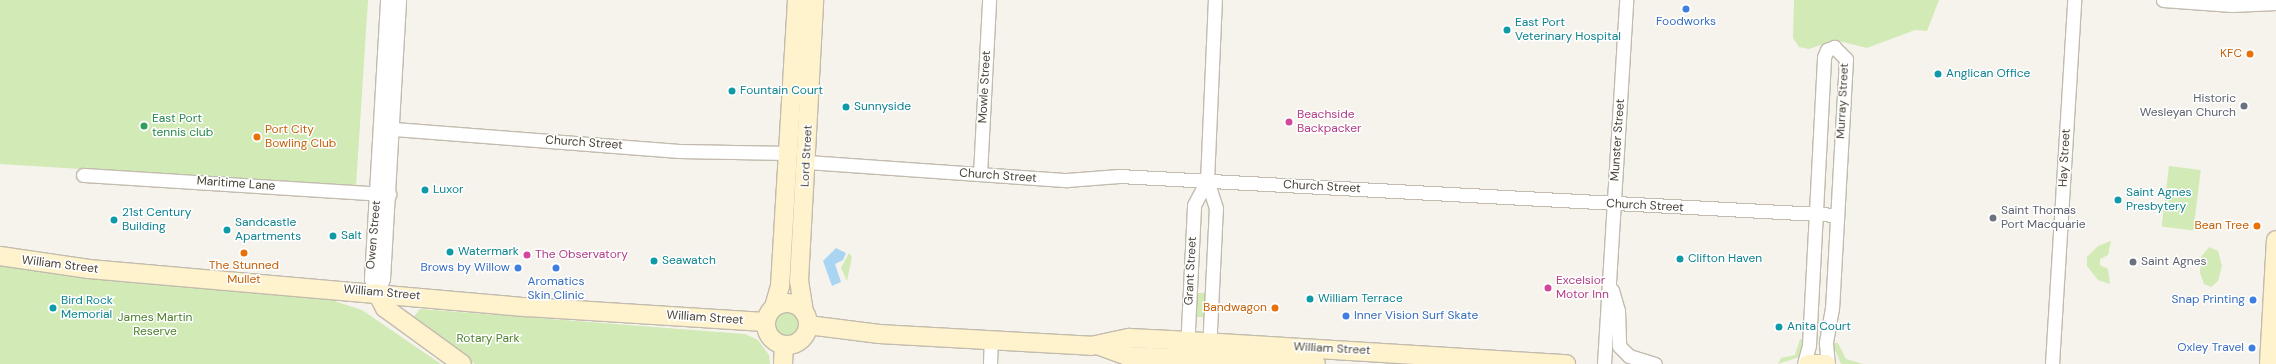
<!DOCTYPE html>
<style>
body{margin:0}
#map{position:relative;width:2276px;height:364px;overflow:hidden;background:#f6f3ec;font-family:"DM Sans",sans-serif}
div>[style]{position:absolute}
.green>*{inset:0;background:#d2eab5;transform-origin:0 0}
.round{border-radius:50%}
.water>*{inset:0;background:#a9d4f2}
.roads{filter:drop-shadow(1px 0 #c2bbae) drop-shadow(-1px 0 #c2bbae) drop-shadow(0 1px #c2bbae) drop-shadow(0 -1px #c2bbae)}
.street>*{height:13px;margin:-6.5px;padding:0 6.5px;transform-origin:6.5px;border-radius:6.5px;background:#fff}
.secondary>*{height:18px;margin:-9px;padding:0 9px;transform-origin:9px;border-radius:9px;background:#fff3cd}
.secondary>.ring{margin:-9px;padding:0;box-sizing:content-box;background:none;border:18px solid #fff3cd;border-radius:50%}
.dots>*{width:11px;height:11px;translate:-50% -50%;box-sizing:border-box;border:2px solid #fff;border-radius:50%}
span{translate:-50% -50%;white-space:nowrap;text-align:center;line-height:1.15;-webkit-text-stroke:3px #fff;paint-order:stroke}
.shop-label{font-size:12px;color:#366cbe}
.right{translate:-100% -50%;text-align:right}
.left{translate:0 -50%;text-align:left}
.culture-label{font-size:12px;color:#0d838f}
.food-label{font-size:12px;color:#c56008}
.street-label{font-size:12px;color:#4b4439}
.worship-label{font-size:12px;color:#5b616d}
.hotel-label{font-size:12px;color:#b23c85}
.leisure-label{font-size:12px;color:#27864d}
.park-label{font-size:12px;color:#4a7f2a}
</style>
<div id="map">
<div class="green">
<div style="clip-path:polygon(0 0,368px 0,356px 186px,0 164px)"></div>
<div style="clip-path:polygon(1794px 0,1939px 0,1927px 31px,1915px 30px,1867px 48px,1835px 40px,1809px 49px,1799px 47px,1793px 38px)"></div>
<div style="left:2169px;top:166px;width:32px;height:61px;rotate:7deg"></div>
<div style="clip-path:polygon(2111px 241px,2108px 255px,2100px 259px,2100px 265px,2108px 269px,2110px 284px,2098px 280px,2087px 266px,2087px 257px,2098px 246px)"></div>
<div style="clip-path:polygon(2209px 247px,2218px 251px,2222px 266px,2218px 281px,2211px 287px,2204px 284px,2200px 273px,2201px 257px)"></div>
<div style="clip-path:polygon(849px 253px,852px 257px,847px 281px,841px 268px)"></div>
<div style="clip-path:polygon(0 265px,79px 278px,328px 299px,362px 310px,441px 364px,0 364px)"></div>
<div style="left:1196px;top:293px;width:10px;height:24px"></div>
<div style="clip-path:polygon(420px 309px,745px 334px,758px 340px,769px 355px,770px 364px,475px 364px,413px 318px)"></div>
<div class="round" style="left:774px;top:312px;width:26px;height:26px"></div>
<div style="clip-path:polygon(1800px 339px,1805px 340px,1799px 357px,1778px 364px,1781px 358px,1795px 355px)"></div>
<div style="clip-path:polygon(1832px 343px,1838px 343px,1846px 359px,1863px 364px,1841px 364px)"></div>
</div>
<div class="water">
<div style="clip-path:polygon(836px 248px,846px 253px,843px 260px,835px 264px,841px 282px,832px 286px,823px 261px)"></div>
</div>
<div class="roads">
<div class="street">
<div style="left:2163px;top:0;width:69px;rotate:4.1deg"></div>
<div style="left:2232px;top:5px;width:44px;rotate:-2.6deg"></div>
<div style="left:381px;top:128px;width:299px;rotate:4.4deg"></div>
<div style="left:679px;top:151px;width:109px;rotate:1.1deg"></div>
<div style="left:807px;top:162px;width:261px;rotate:4deg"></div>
<div style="left:1067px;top:180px;width:52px;rotate:-4.4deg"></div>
<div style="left:1119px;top:176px;width:719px;rotate:3.11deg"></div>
<div style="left:980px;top:174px;width:174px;rotate:-87deg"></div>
<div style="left:83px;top:175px;width:307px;rotate:3.6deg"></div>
<div style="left:1612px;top:290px;width:22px;rotate:74deg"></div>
<div style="left:1618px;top:311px;width:35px;rotate:88deg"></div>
<div style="left:1619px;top:346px;width:14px;rotate:45deg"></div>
<div style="left:1629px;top:356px;width:27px;rotate:17deg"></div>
<div style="left:377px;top:293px;width:15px;rotate:-113deg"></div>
<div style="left:371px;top:279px;width:279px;rotate:-86.7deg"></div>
<div style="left:377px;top:293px;width:15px;rotate:-67deg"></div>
<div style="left:383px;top:279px;width:279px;rotate:-86.7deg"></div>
<div style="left:1187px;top:350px;width:145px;rotate:-87.2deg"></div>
<div style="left:1194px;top:205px;width:27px;rotate:-62deg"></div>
<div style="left:1209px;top:350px;width:142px;rotate:-87.2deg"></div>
<div style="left:1216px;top:208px;width:28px;rotate:-108deg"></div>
<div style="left:1207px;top:181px;width:181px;rotate:-87.5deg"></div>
<div style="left:990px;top:364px;width:23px;rotate:-88deg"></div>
<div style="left:1604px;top:364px;width:365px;rotate:-86.5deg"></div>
<div style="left:1804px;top:364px;width:20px;rotate:-75deg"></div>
<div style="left:1809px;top:345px;width:288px;rotate:-87deg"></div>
<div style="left:1824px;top:57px;width:8px;rotate:-67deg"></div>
<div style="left:1827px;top:50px;width:8px;rotate:-23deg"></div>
<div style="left:1834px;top:47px;width:17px;rotate:45deg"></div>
<div style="left:1846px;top:59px;width:249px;rotate:93.2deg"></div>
<div style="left:1832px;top:308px;width:36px;rotate:100deg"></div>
<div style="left:1826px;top:343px;width:21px;rotate:85deg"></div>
<div style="left:2052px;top:364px;width:365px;rotate:-86.5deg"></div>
</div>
<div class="secondary">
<div style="left:0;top:256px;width:90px;rotate:8.3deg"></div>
<div style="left:89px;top:269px;width:440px;rotate:5deg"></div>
<div style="left:527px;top:307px;width:238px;rotate:3.6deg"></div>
<div style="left:377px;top:293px;width:17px;rotate:62deg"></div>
<div style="left:385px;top:308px;width:95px;rotate:36deg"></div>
<div class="ring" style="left:766px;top:303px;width:24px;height:24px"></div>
<div style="left:774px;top:307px;width:22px;rotate:-74deg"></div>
<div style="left:780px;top:286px;width:287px;rotate:-86.6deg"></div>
<div style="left:804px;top:312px;width:31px;rotate:-99deg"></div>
<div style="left:799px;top:281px;width:281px;rotate:-86.9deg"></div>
<div style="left:808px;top:325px;width:72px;rotate:7.2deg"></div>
<div style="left:879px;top:334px;width:212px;rotate:3.2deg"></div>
<div style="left:1091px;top:346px;width:39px;rotate:-12deg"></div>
<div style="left:1129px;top:338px;width:42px;rotate:2.7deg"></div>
<div style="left:1171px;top:340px;width:396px;rotate:3.5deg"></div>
<div style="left:1100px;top:346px;width:30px;rotate:20deg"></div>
<div style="left:1128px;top:356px;width:188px;rotate:2.4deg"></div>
<div style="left:783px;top:364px;width:19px;rotate:-87deg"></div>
<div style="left:1808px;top:364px;width:18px"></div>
<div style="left:2269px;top:364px;width:124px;rotate:-86.8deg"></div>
</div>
</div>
<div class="dots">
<div style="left:1686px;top:9px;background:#3f7fe0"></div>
<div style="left:1507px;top:30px;background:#0f9aa8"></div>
<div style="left:2250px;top:54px;background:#e8710a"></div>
<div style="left:1938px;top:74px;background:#0f9aa8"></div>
<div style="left:732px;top:91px;background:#0f9aa8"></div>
<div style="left:2244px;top:106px;background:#6b7280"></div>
<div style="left:846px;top:107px;background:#0f9aa8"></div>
<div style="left:1289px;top:122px;background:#d1479c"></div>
<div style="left:144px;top:126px;background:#2e9e5b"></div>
<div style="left:257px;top:137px;background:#e8710a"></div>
<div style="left:425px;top:190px;background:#0f9aa8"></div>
<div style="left:2118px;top:200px;background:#0f9aa8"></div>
<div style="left:1993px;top:218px;background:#6b7280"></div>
<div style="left:114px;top:220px;background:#0f9aa8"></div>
<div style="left:2257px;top:226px;background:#e8710a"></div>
<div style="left:227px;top:230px;background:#0f9aa8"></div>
<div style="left:333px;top:236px;background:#0f9aa8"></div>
<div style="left:450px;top:252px;background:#0f9aa8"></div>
<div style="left:244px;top:253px;background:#e8710a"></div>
<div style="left:527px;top:255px;background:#d1479c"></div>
<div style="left:1680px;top:259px;background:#0f9aa8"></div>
<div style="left:654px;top:261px;background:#0f9aa8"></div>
<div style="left:2133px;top:262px;background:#6b7280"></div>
<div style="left:518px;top:268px;background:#3f7fe0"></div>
<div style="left:556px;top:268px;background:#3f7fe0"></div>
<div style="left:1548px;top:288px;background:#d1479c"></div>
<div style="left:1310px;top:299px;background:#0f9aa8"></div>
<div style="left:2253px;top:300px;background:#3f7fe0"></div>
<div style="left:53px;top:308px;background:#0f9aa8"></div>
<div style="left:1275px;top:308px;background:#e8710a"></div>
<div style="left:1346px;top:316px;background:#3f7fe0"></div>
<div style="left:1779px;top:327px;background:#0f9aa8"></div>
<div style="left:2252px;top:348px;background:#3f7fe0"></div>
</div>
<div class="shop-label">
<span style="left:1686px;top:22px">Foodworks</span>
<span class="right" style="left:510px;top:268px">Brows by Willow</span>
<span style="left:556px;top:289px">Aromatics<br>Skin Clinic</span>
<span class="right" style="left:2245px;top:300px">Snap Printing</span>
<span class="left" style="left:1354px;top:316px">Inner Vision Surf Skate</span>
<span class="right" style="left:2244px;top:348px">Oxley Travel</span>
</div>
<div class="culture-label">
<span class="left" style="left:1515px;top:30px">East Port<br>Veterinary Hospital</span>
<span class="left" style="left:1946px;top:74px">Anglican Office</span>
<span class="left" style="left:740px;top:91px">Fountain Court</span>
<span class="left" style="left:854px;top:107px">Sunnyside</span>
<span class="left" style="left:433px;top:190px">Luxor</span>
<span class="left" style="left:2126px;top:200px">Saint Agnes<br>Presbytery</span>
<span class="left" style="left:122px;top:220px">21st Century<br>Building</span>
<span class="left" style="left:235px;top:230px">Sandcastle<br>Apartments</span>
<span class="left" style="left:341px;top:236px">Salt</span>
<span class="left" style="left:458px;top:252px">Watermark</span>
<span class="left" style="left:1688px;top:259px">Clifton Haven</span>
<span class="left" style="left:662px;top:261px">Seawatch</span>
<span class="left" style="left:1318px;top:299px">William Terrace</span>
<span class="left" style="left:61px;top:308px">Bird Rock<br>Memorial</span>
<span class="left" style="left:1787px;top:327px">Anita Court</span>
</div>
<div class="food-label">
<span class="right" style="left:2242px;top:54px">KFC</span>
<span class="left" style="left:265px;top:137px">Port City<br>Bowling Club</span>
<span class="right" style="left:2249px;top:226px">Bean Tree</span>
<span style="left:244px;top:273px">The Stunned<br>Mullet</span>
<span class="right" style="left:1267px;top:308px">Bandwagon</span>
</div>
<div class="street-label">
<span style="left:985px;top:87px;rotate:-87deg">Mowle Street</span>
<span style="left:1843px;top:101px;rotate:-87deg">Murray Street</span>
<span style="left:1618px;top:140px;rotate:-86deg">Munster Street</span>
<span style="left:584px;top:143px;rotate:4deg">Church Street</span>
<span style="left:807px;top:156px;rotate:-87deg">Lord Street</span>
<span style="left:2065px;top:158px;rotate:-87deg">Hay Street</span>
<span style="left:998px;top:176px;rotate:4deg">Church Street</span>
<span style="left:236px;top:184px;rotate:4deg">Maritime Lane</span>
<span style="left:1322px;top:187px;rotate:3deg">Church Street</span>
<span style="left:1645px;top:206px;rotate:3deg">Church Street</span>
<span style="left:374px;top:235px;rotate:-85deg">Owen Street</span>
<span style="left:60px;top:265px;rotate:7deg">William Street</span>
<span style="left:1191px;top:271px;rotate:-87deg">Grant Street</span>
<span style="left:382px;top:293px;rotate:5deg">William Street</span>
<span style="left:705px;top:318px;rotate:4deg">William Street</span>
<span style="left:1332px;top:349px;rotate:3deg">William Street</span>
</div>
<div class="worship-label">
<span class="right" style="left:2236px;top:106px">Historic<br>Wesleyan Church</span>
<span class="left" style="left:2001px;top:218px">Saint Thomas<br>Port Macquarie</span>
<span class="left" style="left:2141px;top:262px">Saint Agnes</span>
</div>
<div class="hotel-label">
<span class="left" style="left:1297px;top:122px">Beachside<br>Backpacker</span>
<span class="left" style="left:535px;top:255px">The Observatory</span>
<span class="left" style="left:1556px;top:288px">Excelsior<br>Motor Inn</span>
</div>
<div class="leisure-label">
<span class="left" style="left:152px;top:126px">East Port<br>tennis club</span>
</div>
<div class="park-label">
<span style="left:155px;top:325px">James Martin<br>Reserve</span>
<span style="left:488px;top:339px">Rotary Park</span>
</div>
</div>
